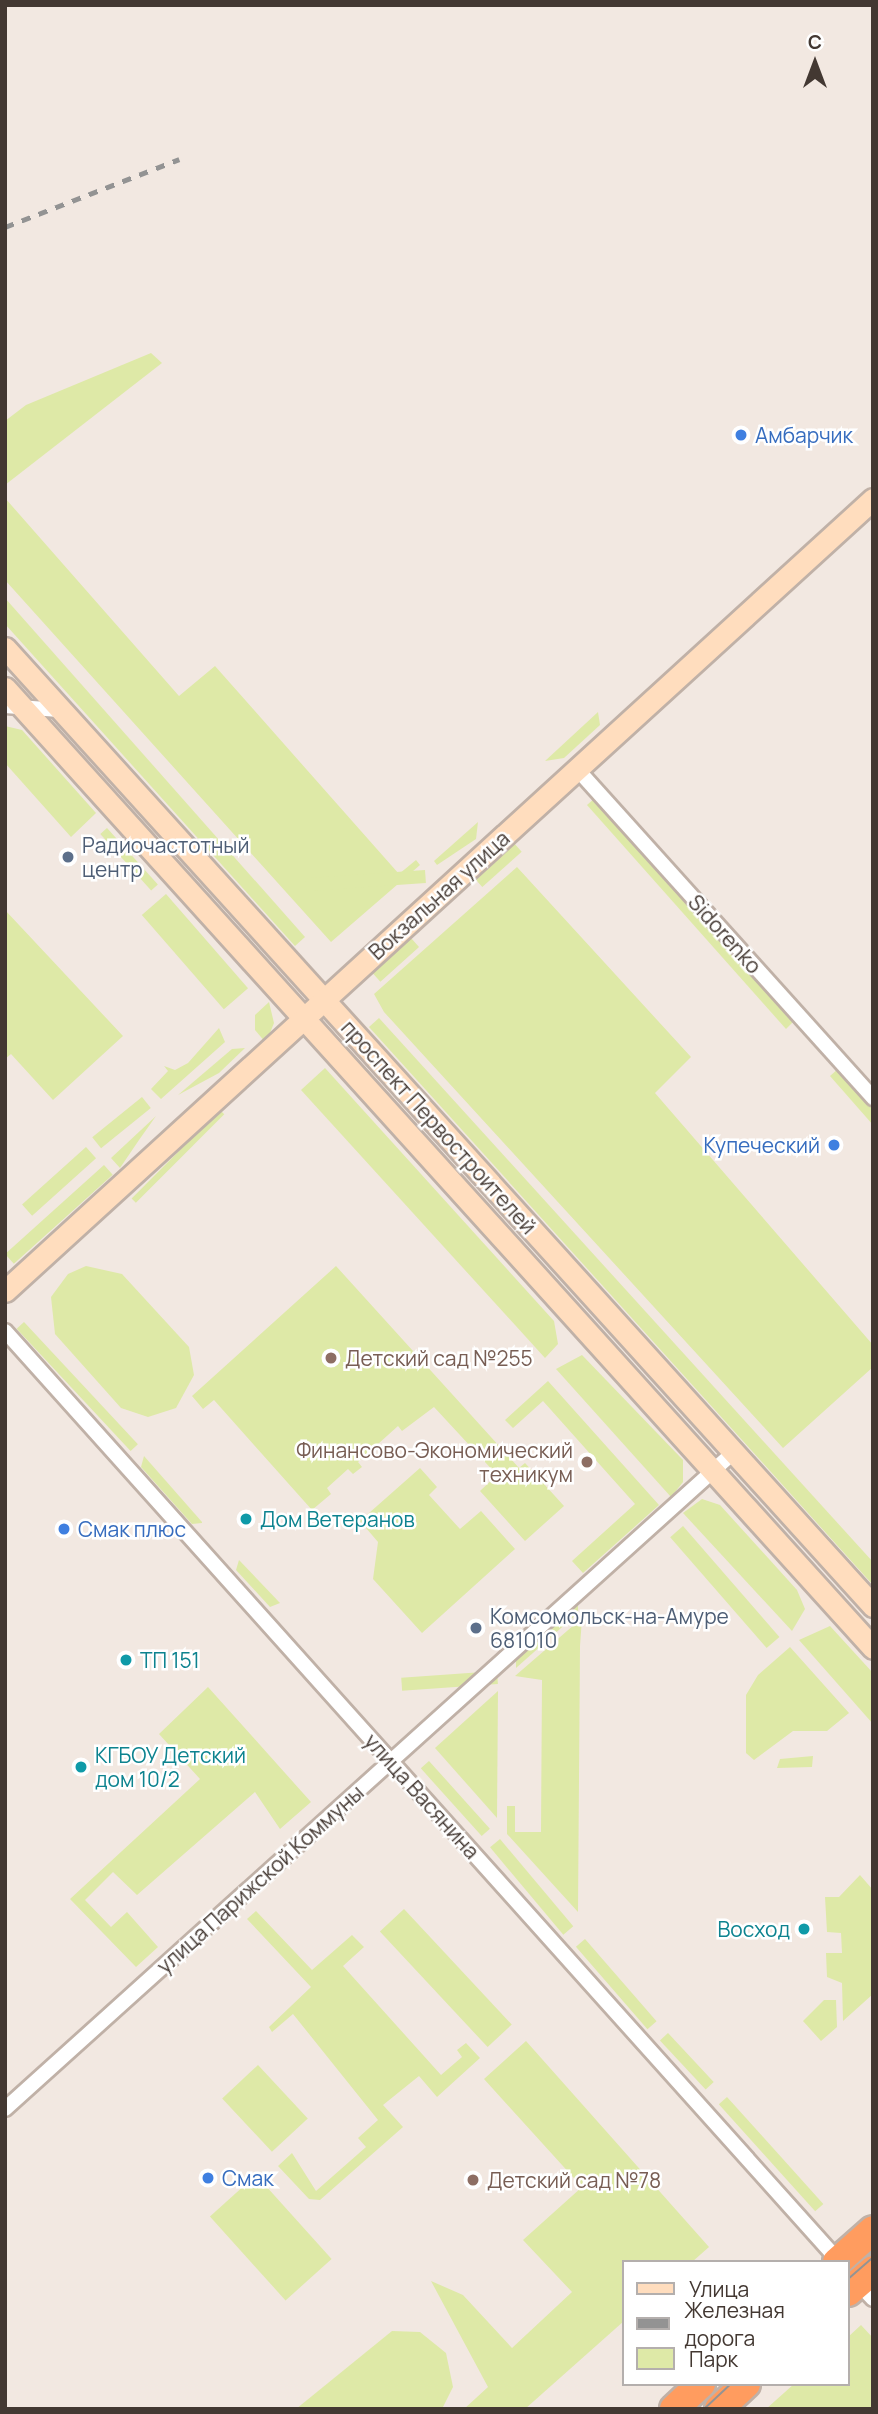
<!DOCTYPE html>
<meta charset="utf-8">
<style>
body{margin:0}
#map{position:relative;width:878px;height:2414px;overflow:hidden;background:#f2e8e1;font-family:Manrope,sans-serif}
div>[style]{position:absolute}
.green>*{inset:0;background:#dee9a7;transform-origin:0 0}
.roads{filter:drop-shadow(2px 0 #c0b1a7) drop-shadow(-2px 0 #c0b1a7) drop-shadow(0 2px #c0b1a7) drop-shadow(0 -2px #c0b1a7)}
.street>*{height:14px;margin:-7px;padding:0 7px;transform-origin:7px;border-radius:7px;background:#fff}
.secondary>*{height:21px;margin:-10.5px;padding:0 10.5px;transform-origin:10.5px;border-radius:10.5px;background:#ffddbe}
.highway>*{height:28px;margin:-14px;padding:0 14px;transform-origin:14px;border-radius:14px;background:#ff9c5f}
.tram>*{height:2px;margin:-1px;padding:0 1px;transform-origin:1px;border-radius:1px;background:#939393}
.rail>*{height:4.5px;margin-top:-2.25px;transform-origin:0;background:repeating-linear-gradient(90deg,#939393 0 9px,transparent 0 18px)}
.dots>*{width:19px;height:19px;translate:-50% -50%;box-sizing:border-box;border:4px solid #fff;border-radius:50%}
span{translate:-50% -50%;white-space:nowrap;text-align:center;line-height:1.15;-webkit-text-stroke:5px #fff;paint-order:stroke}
.shop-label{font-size:21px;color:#366cbe}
.left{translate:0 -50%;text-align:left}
.right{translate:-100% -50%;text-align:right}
.service-label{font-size:21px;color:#4e5e75}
.street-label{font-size:21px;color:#433832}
.education-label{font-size:21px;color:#785e54}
.culture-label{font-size:21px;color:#0d838f}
.frame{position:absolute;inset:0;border:7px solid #433832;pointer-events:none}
.legend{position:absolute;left:622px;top:2260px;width:228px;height:126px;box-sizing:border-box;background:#fff;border:2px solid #b4afad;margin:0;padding:9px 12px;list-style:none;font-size:21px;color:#433832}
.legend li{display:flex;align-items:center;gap:14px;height:35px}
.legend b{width:35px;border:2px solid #b4afad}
.north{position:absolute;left:780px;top:28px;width:70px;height:70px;-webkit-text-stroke:5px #fff;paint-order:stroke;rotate:0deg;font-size:19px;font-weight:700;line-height:28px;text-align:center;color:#433832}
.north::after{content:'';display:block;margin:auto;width:24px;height:32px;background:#433832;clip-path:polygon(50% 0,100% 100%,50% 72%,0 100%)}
</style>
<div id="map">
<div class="green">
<div style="clip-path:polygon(151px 353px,162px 363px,5px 485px,5px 421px,26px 405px)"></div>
<div style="clip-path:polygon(5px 498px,179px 696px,215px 666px,399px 874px,416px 860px,420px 865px,331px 942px,5px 580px)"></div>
<div style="clip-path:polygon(5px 598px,305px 937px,295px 946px,5px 624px)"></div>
<div style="clip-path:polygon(598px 712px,600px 725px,564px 758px,545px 761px)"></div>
<div style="clip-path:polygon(5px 726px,22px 730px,96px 813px,71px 837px,5px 763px)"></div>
<div style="clip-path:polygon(596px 797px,796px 1019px,786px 1029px,587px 805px)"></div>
<div style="clip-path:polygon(478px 822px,476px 839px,437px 865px,434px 861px)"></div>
<div style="left:107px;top:828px;width:76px;height:9px;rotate:48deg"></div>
<div style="left:513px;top:842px;width:13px;height:53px;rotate:48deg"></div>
<div style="clip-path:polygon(517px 867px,691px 1057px,655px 1093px,873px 1345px,873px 1367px,783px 1448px,384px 1012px,374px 994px)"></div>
<div style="left:425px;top:870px;width:13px;height:120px;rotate:86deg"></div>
<div style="left:166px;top:894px;width:125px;height:32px;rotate:49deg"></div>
<div style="clip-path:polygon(5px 910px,123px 1036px,53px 1100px,11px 1054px,5px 1059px)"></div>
<div style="left:411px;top:938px;width:12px;height:52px;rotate:48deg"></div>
<div style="clip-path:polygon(269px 1002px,274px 1023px,266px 1043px,255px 1030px,255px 1015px)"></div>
<div style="clip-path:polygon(379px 1018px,873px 1562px,873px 1585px,369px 1027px)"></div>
<div style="clip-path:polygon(219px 1028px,225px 1042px,161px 1099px,151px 1089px,168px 1071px,164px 1066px,175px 1070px,188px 1063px)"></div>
<div style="clip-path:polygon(245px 1048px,219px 1073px,178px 1095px,232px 1049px)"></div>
<div style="clip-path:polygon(325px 1068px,554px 1321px,558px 1344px,545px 1358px,301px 1090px)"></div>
<div style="clip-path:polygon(839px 1068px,873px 1106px,873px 1125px,830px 1076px)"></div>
<div style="left:142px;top:1097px;width:14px;height:64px;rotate:51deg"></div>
<div style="left:220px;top:1110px;width:6px;height:125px;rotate:45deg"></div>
<div style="clip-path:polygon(156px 1116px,139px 1140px,120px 1168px,111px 1158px)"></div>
<div style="left:86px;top:1147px;width:15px;height:86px;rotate:48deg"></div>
<div style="left:104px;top:1165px;width:13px;height:133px;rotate:48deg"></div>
<div style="clip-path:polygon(86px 1266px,122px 1274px,189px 1347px,194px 1375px,176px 1408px,148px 1417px,121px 1408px,55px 1334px,51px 1297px,68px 1274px)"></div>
<div style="clip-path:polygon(336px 1266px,519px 1468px,525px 1463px,564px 1506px,525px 1541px,480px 1491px,497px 1475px,434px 1407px,402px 1431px,398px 1426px,358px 1462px,362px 1467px,353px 1474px,348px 1469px,327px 1488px,331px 1494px,312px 1510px,214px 1400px,203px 1409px,192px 1396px)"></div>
<div style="left:24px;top:1322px;width:167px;height:10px;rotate:47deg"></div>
<div style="clip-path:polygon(582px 1355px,683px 1460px,683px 1482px,671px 1497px,556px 1369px)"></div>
<div style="clip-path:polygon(548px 1381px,659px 1505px,583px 1573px,572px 1561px,635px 1504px,543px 1401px,513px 1428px,505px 1420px)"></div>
<div style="clip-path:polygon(144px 1456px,202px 1522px,202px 1523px,192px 1524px,141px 1467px)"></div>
<div style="clip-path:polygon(420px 1468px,437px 1487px,429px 1495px,460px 1529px,481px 1511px,515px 1549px,422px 1633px,373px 1579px,378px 1542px,360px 1521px)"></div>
<div style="clip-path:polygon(702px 1499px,720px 1505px,797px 1590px,805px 1609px,792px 1631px,683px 1513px)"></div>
<div style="left:683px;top:1526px;width:147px;height:17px;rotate:49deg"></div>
<div style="clip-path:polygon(239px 1560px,280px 1603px,270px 1607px,236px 1570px)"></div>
<div style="clip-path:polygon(578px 1602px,578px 1613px,516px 1668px,516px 1656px)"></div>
<div style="clip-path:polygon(582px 1618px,580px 1646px,578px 1912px,507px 1834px,507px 1806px,515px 1806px,515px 1832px,541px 1832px,542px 1680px,515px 1676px)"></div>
<div style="clip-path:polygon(830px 1626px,873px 1673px,873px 1724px,799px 1640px)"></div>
<div style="clip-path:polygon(790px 1647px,849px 1713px,827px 1731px,793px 1731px,754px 1760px,746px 1753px,746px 1695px,758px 1675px)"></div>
<div style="left:497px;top:1671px;width:13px;height:96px;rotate:86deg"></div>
<div style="clip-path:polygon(208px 1687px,311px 1802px,280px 1829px,255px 1792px,137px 1895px,113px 1872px,85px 1900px,111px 1927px,127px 1912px,158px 1947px,136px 1967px,70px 1899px,200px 1779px,159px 1734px)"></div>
<div style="clip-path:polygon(498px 1691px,497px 1818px,435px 1748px)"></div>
<div style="clip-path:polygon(813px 1756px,812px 1767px,777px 1768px,780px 1759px)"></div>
<div style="left:429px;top:1761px;width:91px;height:11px;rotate:48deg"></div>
<div style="left:500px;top:1839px;width:114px;height:13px;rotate:50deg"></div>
<div style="clip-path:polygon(860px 1875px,873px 1890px,873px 1994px,843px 2021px,842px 1983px,827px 1977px,826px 1953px,842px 1953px,841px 1933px,827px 1932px,825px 1897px,839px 1897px)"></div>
<div style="left:404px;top:1909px;width:158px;height:33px;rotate:47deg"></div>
<div style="clip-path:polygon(256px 1911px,312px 1970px,352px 1935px,364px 1947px,343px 1966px,441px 2075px,462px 2057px,457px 2050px,466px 2043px,480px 2058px,437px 2097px,419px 2076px,383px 2105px,403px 2127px,320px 2200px,309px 2199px,278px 2166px,292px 2153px,316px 2191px,366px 2147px,358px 2138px,378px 2120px,293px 2014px,272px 2032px,269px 2027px,311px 1987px,247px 1919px)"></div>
<div style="left:585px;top:1939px;width:109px;height:12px;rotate:49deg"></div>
<div style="clip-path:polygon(824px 2000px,836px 2000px,837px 2027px,821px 2041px,803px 2021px)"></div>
<div style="left:668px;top:2033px;width:67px;height:11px;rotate:47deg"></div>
<div style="clip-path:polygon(526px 2041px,709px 2247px,692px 2262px,624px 2262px,624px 2321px,525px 2409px,464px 2409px,488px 2387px,431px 2281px,463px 2295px,512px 2348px,572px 2292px,523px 2240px,582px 2187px,484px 2079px)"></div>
<div style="left:258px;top:2065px;width:73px;height:49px;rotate:47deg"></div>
<div style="left:727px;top:2097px;width:144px;height:11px;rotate:48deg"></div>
<div style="left:256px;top:2175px;width:113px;height:62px;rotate:48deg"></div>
<div style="clip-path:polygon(861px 2325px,873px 2338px,873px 2409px,766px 2409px,794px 2384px,848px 2384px,848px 2337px)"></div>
<div style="clip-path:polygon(392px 2331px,420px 2332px,446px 2353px,453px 2387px,442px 2409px,296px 2409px)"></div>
</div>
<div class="roads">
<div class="street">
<div style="left:5px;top:706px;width:54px;rotate:4.2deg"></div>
<div style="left:577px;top:769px;width:443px;rotate:48deg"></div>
<div style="left:5px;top:1331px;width:1249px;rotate:48.12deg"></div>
<div style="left:5px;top:2109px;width:981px;rotate:-42.03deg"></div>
<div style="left:858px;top:2283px;width:22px;rotate:47deg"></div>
</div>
<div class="secondary">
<div style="left:5px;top:648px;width:1293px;rotate:47.82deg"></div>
<div style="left:5px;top:688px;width:1294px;rotate:47.88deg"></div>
<div style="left:5px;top:1291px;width:1175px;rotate:-42.38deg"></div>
</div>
<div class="highway">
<div style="left:837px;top:2262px;width:48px;rotate:-41.6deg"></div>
<div style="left:848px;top:2292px;width:33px;rotate:-41deg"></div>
<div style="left:674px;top:2409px;width:37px;rotate:-43deg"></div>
<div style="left:719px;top:2409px;width:37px;rotate:-43deg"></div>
</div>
</div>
<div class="tram">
<div style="left:848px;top:2279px;width:33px;rotate:-41deg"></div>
<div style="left:704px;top:2409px;width:37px;rotate:-43deg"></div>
</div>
<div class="rail">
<div style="left:5px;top:227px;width:187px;rotate:-21.3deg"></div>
</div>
<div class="dots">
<div style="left:741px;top:435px;background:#3f7fe0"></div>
<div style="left:68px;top:857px;background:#5c6f8a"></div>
<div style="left:834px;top:1145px;background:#3f7fe0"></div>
<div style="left:331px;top:1358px;background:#8d6e63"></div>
<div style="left:587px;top:1462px;background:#8d6e63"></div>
<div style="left:246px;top:1519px;background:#0f9aa8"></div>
<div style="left:64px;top:1529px;background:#3f7fe0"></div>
<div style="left:476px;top:1628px;background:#5c6f8a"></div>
<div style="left:126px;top:1660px;background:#0f9aa8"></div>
<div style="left:81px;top:1767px;background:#0f9aa8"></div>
<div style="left:804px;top:1929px;background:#0f9aa8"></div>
<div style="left:208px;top:2178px;background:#3f7fe0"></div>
<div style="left:473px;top:2180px;background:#8d6e63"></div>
</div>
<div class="shop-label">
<span class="left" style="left:755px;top:435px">Амбарчик</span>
<span class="right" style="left:820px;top:1145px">Купеческий</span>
<span class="left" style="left:78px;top:1529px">Смак плюс</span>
<span class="left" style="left:222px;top:2178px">Смак</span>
</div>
<div class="service-label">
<span class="left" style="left:82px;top:857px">Радиочастотный<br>центр</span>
<span class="left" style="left:490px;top:1628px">Комсомольск-на-Амуре<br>681010</span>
</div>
<div class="street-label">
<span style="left:439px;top:895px;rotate:-42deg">Вокзальная улица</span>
<span style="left:725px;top:934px;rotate:48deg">Sidorenko</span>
<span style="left:439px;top:1127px;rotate:48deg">проспект Первостроителей</span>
<span style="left:422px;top:1796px;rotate:48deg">улица Васянина</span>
<span style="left:260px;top:1879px;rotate:-42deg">улица Парижской Коммуны</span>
</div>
<div class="education-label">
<span class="left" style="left:345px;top:1358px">Детский сад №255</span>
<span class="right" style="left:573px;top:1462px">Финансово-Экономический<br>техникум</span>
<span class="left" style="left:487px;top:2180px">Детский сад №78</span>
</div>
<div class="culture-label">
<span class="left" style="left:260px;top:1519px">Дом Ветеранов</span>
<span class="left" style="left:140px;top:1660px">ТП 151</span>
<span class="left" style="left:95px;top:1767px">КГБОУ Детский<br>дом 10/2</span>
<span class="right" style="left:790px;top:1929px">Восход</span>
</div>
<div class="frame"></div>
<ul class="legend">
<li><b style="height:9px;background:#ffddbe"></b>Улица</li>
<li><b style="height:9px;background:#939393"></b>Железная дорога</li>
<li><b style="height:19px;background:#dee9a7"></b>Парк</li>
</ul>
<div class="north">С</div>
</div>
